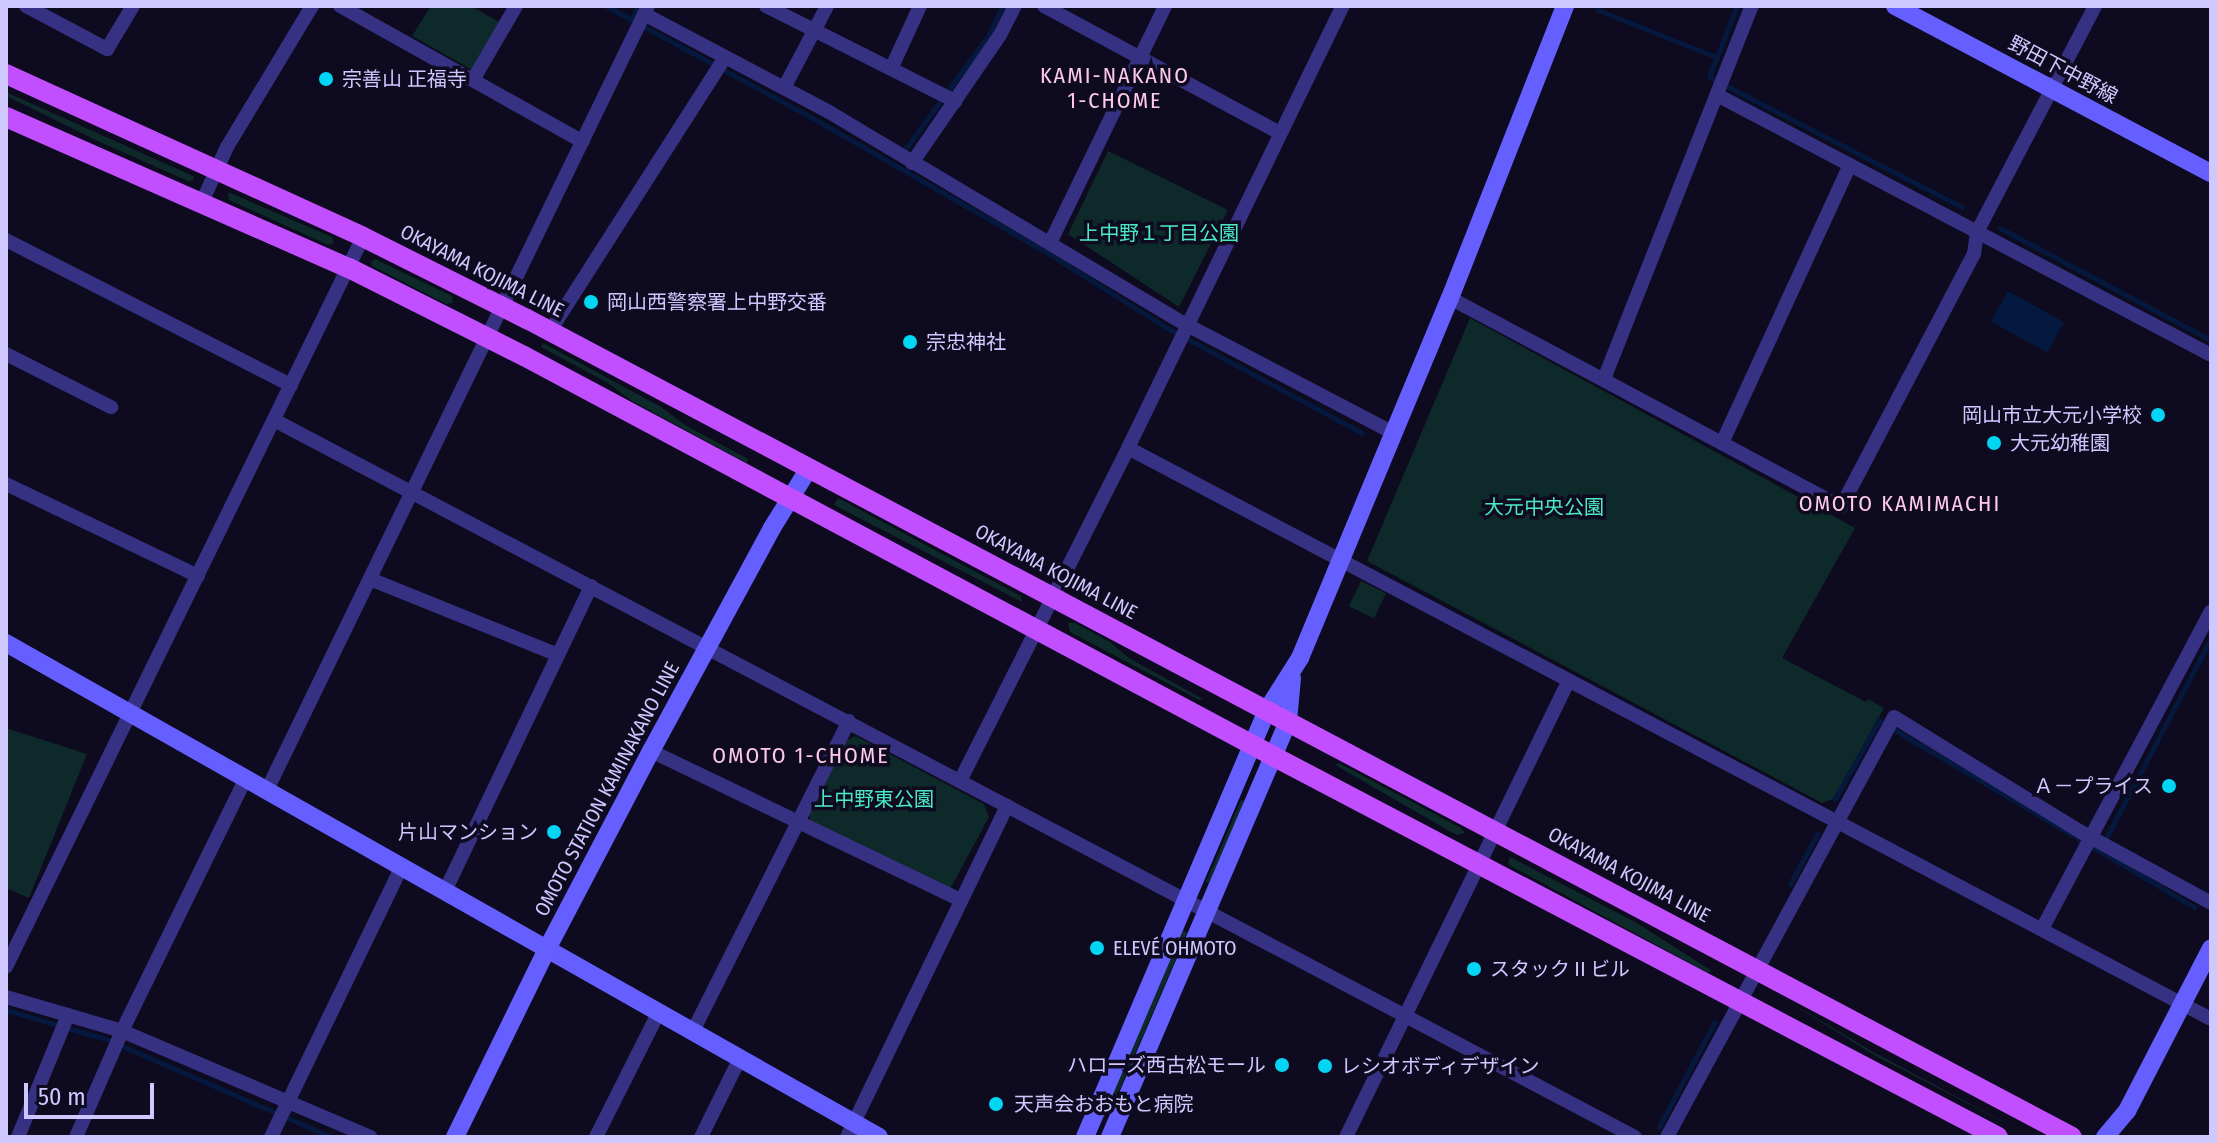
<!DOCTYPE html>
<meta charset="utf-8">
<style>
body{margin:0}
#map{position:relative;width:2217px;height:1143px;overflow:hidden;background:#0e0a1f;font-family:"Fira Sans Condensed","Noto Sans JP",sans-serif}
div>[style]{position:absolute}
.green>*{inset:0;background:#0d2929;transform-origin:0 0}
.water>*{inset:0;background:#05183d;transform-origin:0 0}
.stream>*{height:5px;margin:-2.5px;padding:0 2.5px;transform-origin:2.5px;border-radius:2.5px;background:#05183d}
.street>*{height:14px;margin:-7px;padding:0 7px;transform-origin:7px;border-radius:7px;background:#363182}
.secondary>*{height:18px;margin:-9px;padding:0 9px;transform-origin:9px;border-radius:9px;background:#665fff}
.primary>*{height:20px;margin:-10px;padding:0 10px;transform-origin:10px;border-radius:10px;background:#c14fff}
.dots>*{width:22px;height:22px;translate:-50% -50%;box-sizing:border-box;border:4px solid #0e0a1f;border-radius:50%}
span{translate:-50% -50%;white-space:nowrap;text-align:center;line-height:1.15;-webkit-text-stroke:7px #0e0a1f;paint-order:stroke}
.street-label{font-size:20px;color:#cfc8ff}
.poi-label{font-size:20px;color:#cfc8ff}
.left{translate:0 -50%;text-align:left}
.right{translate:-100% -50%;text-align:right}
.park-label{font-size:20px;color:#4be8c4}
.neighbourhood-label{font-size:22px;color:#ffcaea;letter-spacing:2px}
.frame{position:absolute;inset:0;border:8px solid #cfc8ff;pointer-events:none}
.scale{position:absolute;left:24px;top:1083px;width:130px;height:36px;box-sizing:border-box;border:4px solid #cfc8ff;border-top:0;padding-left:10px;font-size:24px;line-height:28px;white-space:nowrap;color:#cfc8ff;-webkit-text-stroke:6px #0e0a1f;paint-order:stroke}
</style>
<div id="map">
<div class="green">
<div style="clip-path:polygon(431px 6px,471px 6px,501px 23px,472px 70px,412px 36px)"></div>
<div style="clip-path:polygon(6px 92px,193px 176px,194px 179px,190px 182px,100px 142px,6px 96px)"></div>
<div style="clip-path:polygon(1108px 151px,1228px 210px,1179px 307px,1068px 234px)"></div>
<div style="clip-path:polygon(228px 192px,332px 237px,334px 243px,328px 245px,229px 200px)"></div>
<div style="clip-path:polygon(375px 259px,452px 296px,453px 303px,446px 304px,372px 266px,371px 262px)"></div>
<div style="clip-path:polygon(1470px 318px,1855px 528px,1782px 658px,1866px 702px,1868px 699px,1884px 708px,1833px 799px,1822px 803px,1367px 561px)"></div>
<div style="clip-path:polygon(543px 343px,661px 407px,685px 425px,748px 459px,747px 463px,632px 401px,608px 383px,541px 347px)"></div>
<div style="clip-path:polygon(838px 498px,1021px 596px,1022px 602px,834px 505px)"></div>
<div style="left:1361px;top:581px;width:28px;height:28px;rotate:26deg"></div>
<div style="clip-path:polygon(1068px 623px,1075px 623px,1110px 642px,1129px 658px,1203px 699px,1199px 700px,1070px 632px)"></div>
<div style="clip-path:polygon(6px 728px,87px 754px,29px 898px,6px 888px)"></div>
<div style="clip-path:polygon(856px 736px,984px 804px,989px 817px,949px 891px,811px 821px,809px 814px,846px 740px)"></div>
<div style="clip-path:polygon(1339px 763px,1461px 828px,1465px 833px,1457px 835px,1444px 828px,1335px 765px)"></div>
<div style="clip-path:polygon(1241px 800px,1245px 802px,1209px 883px,1206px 882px)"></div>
<div style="clip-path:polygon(1510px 857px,1637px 923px,1712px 971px,1708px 973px,1511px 866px,1508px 863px)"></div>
<div style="clip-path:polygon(1182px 929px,1187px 933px,1119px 1091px,1098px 1128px)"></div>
<div style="clip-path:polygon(1779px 996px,1875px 1053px,2025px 1133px,1874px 1055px)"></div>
</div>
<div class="water">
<div style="left:2008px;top:291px;width:64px;height:35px;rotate:29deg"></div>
</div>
<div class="stream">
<div style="left:606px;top:6px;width:249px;rotate:28.5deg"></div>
<div style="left:825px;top:125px;width:255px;rotate:29.9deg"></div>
<div style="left:1046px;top:252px;width:143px;rotate:32.1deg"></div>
<div style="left:1167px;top:328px;width:221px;rotate:28.3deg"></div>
<div style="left:1737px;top:6px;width:76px;rotate:111.5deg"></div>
<div style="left:1709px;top:77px;width:284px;rotate:27.2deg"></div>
<div style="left:1598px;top:10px;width:127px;rotate:21.7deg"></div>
<div style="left:631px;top:20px;width:16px;rotate:-63deg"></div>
<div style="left:906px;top:148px;width:139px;rotate:-53.8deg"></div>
<div style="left:988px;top:36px;width:33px;rotate:-65deg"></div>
<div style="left:2000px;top:228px;width:239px;rotate:28deg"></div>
<div style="left:1878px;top:720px;width:367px;rotate:30.6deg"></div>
<div style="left:1835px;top:799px;width:90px;rotate:-60.6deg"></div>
<div style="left:2104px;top:842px;width:230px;rotate:-62.3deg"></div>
<div style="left:1790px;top:884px;width:57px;rotate:-61.6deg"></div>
<div style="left:6px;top:1010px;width:104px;rotate:16.2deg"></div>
<div style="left:106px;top:1039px;width:245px;rotate:23.5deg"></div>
<div style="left:1659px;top:1127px;width:118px;rotate:-62.1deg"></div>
</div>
<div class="street">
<div style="left:26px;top:6px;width:92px;rotate:28deg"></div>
<div style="left:107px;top:49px;width:50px;rotate:-58.8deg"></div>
<div style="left:340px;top:6px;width:278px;rotate:29.2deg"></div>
<div style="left:766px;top:6px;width:212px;rotate:26.7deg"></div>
<div style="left:1044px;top:6px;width:268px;rotate:28.3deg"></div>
<div style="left:644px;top:14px;width:209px;rotate:27.9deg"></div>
<div style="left:829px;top:112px;width:417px;rotate:30.8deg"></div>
<div style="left:1187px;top:325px;width:233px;rotate:27.6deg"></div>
<div style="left:891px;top:69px;width:69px;rotate:-65.3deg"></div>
<div style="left:473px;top:80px;width:86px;rotate:-59.8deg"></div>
<div style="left:784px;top:88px;width:93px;rotate:-62.3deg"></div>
<div style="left:1717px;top:95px;width:558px;rotate:27.76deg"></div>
<div style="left:912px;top:163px;width:155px;rotate:-55.5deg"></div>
<div style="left:1000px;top:35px;width:33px;rotate:-63deg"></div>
<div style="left:202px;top:202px;width:60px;rotate:-65.6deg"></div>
<div style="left:227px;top:147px;width:165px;rotate:-58.9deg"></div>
<div style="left:6px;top:240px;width:320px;rotate:27deg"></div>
<div style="left:1051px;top:241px;width:261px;rotate:-64.1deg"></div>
<div style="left:1450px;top:298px;width:443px;rotate:28.1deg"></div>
<div style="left:1841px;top:507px;width:286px;rotate:-62.3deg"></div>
<div style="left:1974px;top:254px;width:22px;rotate:-82deg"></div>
<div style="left:1977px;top:232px;width:255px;rotate:-62.4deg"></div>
<div style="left:550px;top:331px;width:323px;rotate:-57.4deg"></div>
<div style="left:6px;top:354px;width:118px;rotate:26.8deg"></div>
<div style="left:1604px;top:379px;width:401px;rotate:-68.4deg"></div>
<div style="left:274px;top:420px;width:1538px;rotate:27.78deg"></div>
<div style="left:1722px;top:443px;width:306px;rotate:-65.3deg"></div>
<div style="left:1128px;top:448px;width:1224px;rotate:27.8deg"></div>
<div style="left:6px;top:484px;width:213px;rotate:25.6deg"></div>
<div style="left:370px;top:579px;width:203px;rotate:22deg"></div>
<div style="left:651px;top:751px;width:343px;rotate:25.7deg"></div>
<div style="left:960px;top:781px;width:373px;rotate:-63.2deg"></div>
<div style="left:1128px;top:448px;width:492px;rotate:-64.1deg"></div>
<div style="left:267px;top:790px;width:872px;rotate:-64.08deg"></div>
<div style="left:445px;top:891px;width:338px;rotate:-64.4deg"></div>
<div style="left:2042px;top:929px;width:360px;rotate:-62deg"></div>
<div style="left:6px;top:967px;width:813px;rotate:-63.94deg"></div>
<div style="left:6px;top:997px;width:121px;rotate:16.3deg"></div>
<div style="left:122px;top:1031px;width:270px;rotate:23.1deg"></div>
<div style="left:693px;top:1031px;width:347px;rotate:-63.3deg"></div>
<div style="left:18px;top:1137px;width:132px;rotate:-67.7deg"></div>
<div style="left:76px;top:1137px;width:116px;rotate:-66.5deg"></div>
<div style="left:122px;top:1031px;width:282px;rotate:-63.9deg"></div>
<div style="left:271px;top:1137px;width:301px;rotate:-64.2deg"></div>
<div style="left:596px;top:1137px;width:140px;rotate:-63.3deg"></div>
<div style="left:701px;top:1137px;width:88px;rotate:-63.7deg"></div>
<div style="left:847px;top:1137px;width:368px;rotate:-64.2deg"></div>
<div style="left:1346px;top:1137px;width:506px;rotate:-63.99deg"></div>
<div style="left:1667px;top:1137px;width:477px;rotate:-61.6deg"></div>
<div style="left:1894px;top:717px;width:220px;rotate:31.6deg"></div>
<div style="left:2081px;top:832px;width:148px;rotate:28.6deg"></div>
</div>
<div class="secondary">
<div style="left:1895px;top:6px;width:357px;rotate:27.9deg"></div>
<div style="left:6px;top:643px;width:1003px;rotate:29.5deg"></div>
<div style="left:455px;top:1137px;width:209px;rotate:-63.9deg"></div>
<div style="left:547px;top:949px;width:224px;rotate:-62.3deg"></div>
<div style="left:651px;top:751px;width:254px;rotate:-61.5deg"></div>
<div style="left:772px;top:528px;width:70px;rotate:-58.3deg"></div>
<div style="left:1085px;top:1137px;width:464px;rotate:-66.9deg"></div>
<div style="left:1267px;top:710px;width:62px;rotate:-57.6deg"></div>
<div style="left:1300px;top:658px;width:390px;rotate:-67.4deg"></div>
<div style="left:1450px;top:298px;width:314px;rotate:-68.5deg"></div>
<div style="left:1110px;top:1137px;width:452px;rotate:-66.8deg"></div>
<div style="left:1288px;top:721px;width:43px;rotate:-84.7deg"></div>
<div style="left:2105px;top:1137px;width:34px;rotate:-50deg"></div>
<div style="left:2127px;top:1111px;width:183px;rotate:-62.7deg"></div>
</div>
<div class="primary">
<div style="left:6px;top:74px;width:392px;rotate:24.5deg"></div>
<div style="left:363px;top:237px;width:183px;rotate:26.6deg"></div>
<div style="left:527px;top:319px;width:1748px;rotate:27.9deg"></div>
<div style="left:6px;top:117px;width:375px;rotate:23.8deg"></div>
<div style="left:349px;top:268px;width:196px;rotate:26.7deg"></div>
<div style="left:524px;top:356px;width:849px;rotate:28.1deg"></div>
<div style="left:1273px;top:756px;width:819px;rotate:27.72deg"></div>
</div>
<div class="dots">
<div style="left:326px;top:79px;background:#00d5f3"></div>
<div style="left:591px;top:302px;background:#00d5f3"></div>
<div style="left:910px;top:342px;background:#00d5f3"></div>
<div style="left:2158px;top:415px;background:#00d5f3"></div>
<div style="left:1994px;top:443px;background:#00d5f3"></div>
<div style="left:2169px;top:786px;background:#00d5f3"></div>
<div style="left:554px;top:832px;background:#00d5f3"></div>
<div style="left:1097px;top:948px;background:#00d5f3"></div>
<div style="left:1474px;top:969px;background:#00d5f3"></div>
<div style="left:1282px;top:1065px;background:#00d5f3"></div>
<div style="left:1325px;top:1066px;background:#00d5f3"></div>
<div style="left:996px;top:1104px;background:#00d5f3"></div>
</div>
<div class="street-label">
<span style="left:2063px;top:70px;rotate:28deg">野田下中野線</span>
<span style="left:482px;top:271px;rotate:27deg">OKAYAMA KOJIMA LINE</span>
<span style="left:1056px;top:572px;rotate:28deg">OKAYAMA KOJIMA LINE</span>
<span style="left:607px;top:789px;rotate:-62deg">OMOTO STATION KAMINAKANO LINE</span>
<span style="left:1629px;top:875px;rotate:28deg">OKAYAMA KOJIMA LINE</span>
</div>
<div class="poi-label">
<span class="left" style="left:342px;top:79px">宗善山 正福寺</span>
<span class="left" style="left:607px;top:302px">岡山西警察署上中野交番</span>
<span class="left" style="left:926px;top:342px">宗忠神社</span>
<span class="right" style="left:2142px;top:415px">岡山市立大元小学校</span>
<span class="left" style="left:2010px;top:443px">大元幼稚園</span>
<span class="right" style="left:2153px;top:786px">Ａ－プライス</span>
<span class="right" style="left:538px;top:832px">片山マンション</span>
<span class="left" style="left:1113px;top:948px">ELEVÉ OHMOTO</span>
<span class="left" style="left:1490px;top:969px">スタックⅡビル</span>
<span class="right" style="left:1266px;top:1065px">ハローズ西古松モール</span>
<span class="left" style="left:1341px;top:1066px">レシオボディデザイン</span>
<span class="left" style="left:1014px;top:1104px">天声会おおもと病院</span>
</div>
<div class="park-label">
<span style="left:1159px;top:233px">上中野１丁目公園</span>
<span style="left:1544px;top:507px">大元中央公園</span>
<span style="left:874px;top:799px">上中野東公園</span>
</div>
<div class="neighbourhood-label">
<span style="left:1115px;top:88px">KAMI-NAKANO<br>1-CHOME</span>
<span style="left:1900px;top:504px">OMOTO KAMIMACHI</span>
<span style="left:801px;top:756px">OMOTO 1-CHOME</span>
</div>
<div class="frame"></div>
<div class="scale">50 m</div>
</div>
